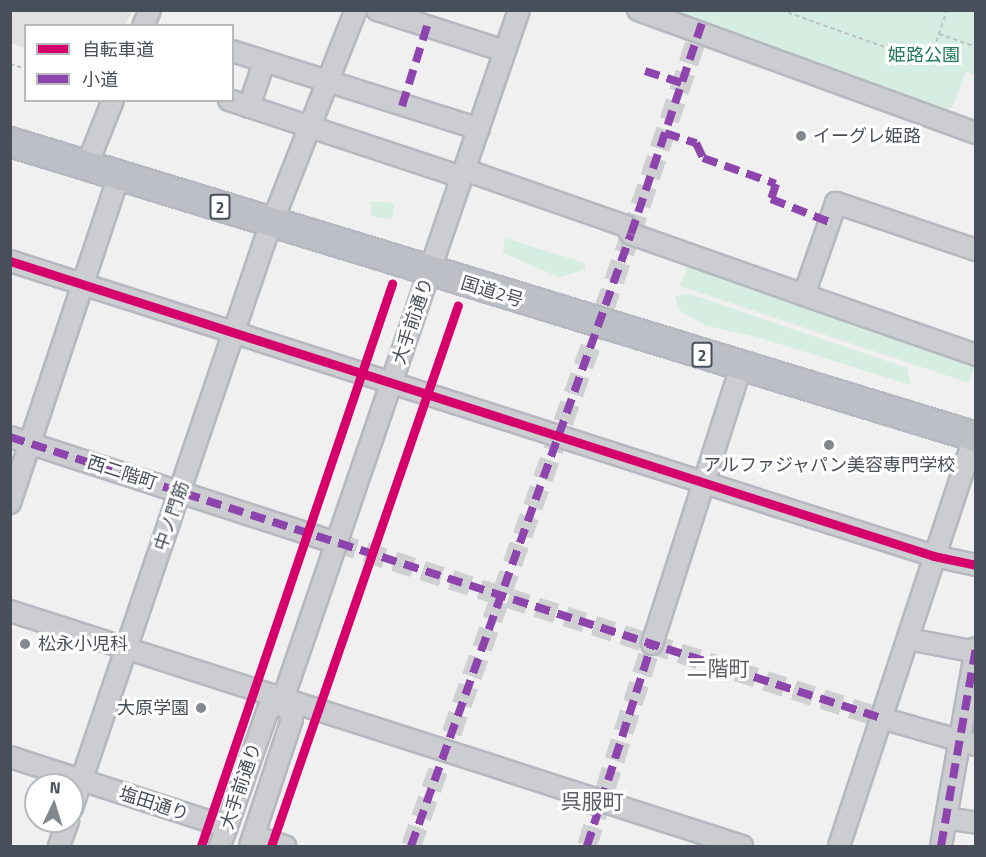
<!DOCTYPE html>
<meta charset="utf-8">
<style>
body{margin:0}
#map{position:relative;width:986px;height:857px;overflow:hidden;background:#f0f0f0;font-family:"Titillium Web","Noto Sans JP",sans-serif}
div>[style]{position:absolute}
.education>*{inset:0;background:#e2e1e1}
.green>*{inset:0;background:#d6ede2}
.minor-tunnel>*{height:20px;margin-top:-10px;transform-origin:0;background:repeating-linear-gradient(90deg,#ced0d2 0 20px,transparent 0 30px)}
.path>*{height:2px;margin-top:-1px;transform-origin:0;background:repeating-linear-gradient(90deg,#b9c4c2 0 4.5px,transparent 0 7.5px)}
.roads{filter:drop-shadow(2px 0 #b5b8be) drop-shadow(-2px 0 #b5b8be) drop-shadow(0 2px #b5b8be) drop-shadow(0 -2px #b5b8be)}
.minor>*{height:20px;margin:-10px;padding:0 10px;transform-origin:10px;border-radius:10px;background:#cbcdd0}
.highway>*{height:28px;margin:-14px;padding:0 14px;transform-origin:14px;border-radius:14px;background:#bcc0c6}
.quiet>*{height:8px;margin-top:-4px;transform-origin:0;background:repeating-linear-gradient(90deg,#8e44ad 0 15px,transparent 0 23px)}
.cycleway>*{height:9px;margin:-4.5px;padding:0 4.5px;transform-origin:4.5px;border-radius:4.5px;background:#d6006c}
.dots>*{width:16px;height:16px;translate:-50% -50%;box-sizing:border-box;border:3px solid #fff;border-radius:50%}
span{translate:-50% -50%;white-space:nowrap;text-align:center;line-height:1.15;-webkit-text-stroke:6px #fff;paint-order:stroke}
.shield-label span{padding:2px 4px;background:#fff;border:2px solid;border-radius:4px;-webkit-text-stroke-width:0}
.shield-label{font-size:16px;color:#484f5a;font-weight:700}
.park-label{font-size:18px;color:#1e7757}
.poi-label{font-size:18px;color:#484f5a}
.left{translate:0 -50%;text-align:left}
.right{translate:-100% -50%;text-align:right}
.street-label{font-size:18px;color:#484f5a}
.quarter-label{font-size:21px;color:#5c5e63}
.frame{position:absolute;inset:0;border:12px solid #484f5a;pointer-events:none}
.legend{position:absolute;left:24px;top:24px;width:210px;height:78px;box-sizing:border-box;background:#fff;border:2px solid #b6b9bd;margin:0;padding:8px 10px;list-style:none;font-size:18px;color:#484f5a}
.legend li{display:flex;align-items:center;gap:12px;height:30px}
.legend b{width:30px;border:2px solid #b6b9bd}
.north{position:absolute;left:24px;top:773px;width:60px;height:60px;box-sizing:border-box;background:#fff;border:2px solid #b6b9bd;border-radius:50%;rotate:4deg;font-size:16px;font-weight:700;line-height:24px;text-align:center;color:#484f5a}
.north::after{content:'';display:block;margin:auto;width:21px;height:27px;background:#83878e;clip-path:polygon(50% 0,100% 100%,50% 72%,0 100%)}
</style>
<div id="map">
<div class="education">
<div style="clip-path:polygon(11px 10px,132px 10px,132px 11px,126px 25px,26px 26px,25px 48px,11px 43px)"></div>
</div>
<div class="green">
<div style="clip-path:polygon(672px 10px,975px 11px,975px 75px,966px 72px,953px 106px,946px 111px)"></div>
<div style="clip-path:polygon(371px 201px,395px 204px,392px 220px,371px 216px)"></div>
<div style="clip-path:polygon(505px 238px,585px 263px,585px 270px,559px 277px,503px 253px)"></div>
<div style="clip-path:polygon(690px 259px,975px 364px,969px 383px,680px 286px)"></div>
<div style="clip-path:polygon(690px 294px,907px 368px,911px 385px,760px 338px,704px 325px,679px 310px,675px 296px)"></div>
</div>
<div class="minor-tunnel">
<div style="left:337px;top:543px;width:571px;rotate:17.83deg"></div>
<div style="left:411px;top:846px;width:650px;rotate:-70.23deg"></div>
<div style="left:631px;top:234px;width:223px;rotate:-71.4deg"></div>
<div style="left:587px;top:846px;width:212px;rotate:-72.2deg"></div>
</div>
<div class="path">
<div style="left:781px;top:10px;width:157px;rotate:19.7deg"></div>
<div style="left:929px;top:63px;width:56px;rotate:-71.2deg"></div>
<div style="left:939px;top:34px;width:39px;rotate:19deg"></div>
<div style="left:10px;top:64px;width:17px;rotate:17deg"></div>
</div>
<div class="roads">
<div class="minor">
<div style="left:377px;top:10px;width:134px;rotate:17.8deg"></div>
<div style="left:638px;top:10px;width:360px;rotate:20deg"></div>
<div style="left:143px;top:26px;width:17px;rotate:-66deg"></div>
<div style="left:232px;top:51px;width:259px;rotate:17.5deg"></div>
<div style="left:229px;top:100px;width:245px;rotate:18.3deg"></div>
<div style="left:249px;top:107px;width:47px;rotate:-71.6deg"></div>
<div style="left:87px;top:165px;width:70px;rotate:-68.2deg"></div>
<div style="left:465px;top:170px;width:170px;rotate:19.2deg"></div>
<div style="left:626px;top:226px;width:9px;rotate:58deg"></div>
<div style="left:631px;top:234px;width:183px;rotate:19.4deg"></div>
<div style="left:976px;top:250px;width:148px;rotate:-161.4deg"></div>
<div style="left:836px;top:203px;width:97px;rotate:109.2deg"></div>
<div style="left:804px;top:295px;width:182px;rotate:19.2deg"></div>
<div style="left:10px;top:261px;width:970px;rotate:17.71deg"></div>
<div style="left:934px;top:556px;width:43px;rotate:12.1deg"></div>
<div style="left:10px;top:437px;width:344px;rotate:18deg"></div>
<div style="left:10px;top:503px;width:346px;rotate:-71.6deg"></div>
<div style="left:10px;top:611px;width:769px;rotate:17.8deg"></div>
<div style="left:908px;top:639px;width:69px;rotate:10.8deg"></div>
<div style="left:652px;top:644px;width:291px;rotate:-72.2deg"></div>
<div style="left:881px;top:718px;width:99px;rotate:15.9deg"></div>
<div style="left:10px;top:757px;width:228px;rotate:17.9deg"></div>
<div style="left:72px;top:808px;width:597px;rotate:-71.23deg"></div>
<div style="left:264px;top:243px;width:251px;rotate:-68.5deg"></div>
<div style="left:946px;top:818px;width:30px;rotate:9deg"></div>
<div style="left:254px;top:836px;width:33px;rotate:18deg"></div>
<div style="left:59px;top:846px;width:27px;rotate:-70deg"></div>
<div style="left:220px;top:846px;width:144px;rotate:-70.6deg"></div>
<div style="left:268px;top:710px;width:19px;rotate:-36deg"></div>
<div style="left:283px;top:699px;width:728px;rotate:-71.09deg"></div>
<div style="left:250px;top:846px;width:134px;rotate:-71.7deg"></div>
<div style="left:292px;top:719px;width:22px;rotate:-114deg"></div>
<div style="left:839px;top:846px;width:431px;rotate:-71.7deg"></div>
<div style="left:941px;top:846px;width:201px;rotate:-80deg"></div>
</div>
<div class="highway">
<div style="left:10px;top:142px;width:1010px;rotate:16.98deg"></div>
</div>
</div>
<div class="quiet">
<div style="left:645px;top:71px;width:40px;rotate:18deg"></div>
<div style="left:402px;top:106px;width:84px;rotate:-72.6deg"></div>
<div style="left:665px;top:133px;width:33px;rotate:18deg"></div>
<div style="left:696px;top:143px;width:17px;rotate:65deg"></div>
<div style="left:703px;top:158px;width:77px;rotate:19.6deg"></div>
<div style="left:776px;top:184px;width:16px;rotate:108deg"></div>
<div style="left:771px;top:199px;width:62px;rotate:21.6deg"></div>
<div style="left:10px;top:437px;width:915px;rotate:17.88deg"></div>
<div style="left:411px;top:846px;width:650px;rotate:-70.23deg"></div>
<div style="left:631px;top:234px;width:223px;rotate:-71.4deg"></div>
<div style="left:587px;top:846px;width:212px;rotate:-72.2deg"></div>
<div style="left:941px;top:846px;width:201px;rotate:-80deg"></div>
</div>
<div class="cycleway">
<div style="left:10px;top:261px;width:970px;rotate:17.71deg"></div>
<div style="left:934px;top:556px;width:43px;rotate:12.1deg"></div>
<div style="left:201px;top:846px;width:594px;rotate:-71.23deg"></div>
<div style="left:271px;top:846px;width:572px;rotate:-70.93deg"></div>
</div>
<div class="dots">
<div style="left:801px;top:136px;background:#83878e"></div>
<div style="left:829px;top:445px;background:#83878e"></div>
<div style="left:25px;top:644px;background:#83878e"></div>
<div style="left:201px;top:708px;background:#83878e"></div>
</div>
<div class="shield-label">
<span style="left:220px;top:207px">2</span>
<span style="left:702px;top:355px">2</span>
</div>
<div class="park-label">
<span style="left:924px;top:55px">姫路公園</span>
</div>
<div class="poi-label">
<span class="left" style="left:813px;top:136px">イーグレ姫路</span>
<span style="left:829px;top:465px">アルファジャパン美容専門学校</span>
<span class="left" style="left:38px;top:644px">松永小児科</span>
<span class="right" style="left:189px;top:708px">大原学園</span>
</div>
<div class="street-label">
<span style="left:492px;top:292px;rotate:17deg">国道2号</span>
<span style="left:413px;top:321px;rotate:-71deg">大手前通り</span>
<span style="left:122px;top:473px;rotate:18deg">西二階町</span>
<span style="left:172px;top:516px;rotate:-71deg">中ノ門筋</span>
<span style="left:241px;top:786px;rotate:-71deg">大手前通り</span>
<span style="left:154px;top:804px;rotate:18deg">塩田通り</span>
</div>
<div class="quarter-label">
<span style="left:718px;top:668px">二階町</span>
<span style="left:592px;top:801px">呉服町</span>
</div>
<div class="frame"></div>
<ul class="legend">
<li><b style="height:8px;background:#d6006c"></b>自転車道</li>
<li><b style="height:8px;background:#8e44ad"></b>小道</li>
</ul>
<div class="north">N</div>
</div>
